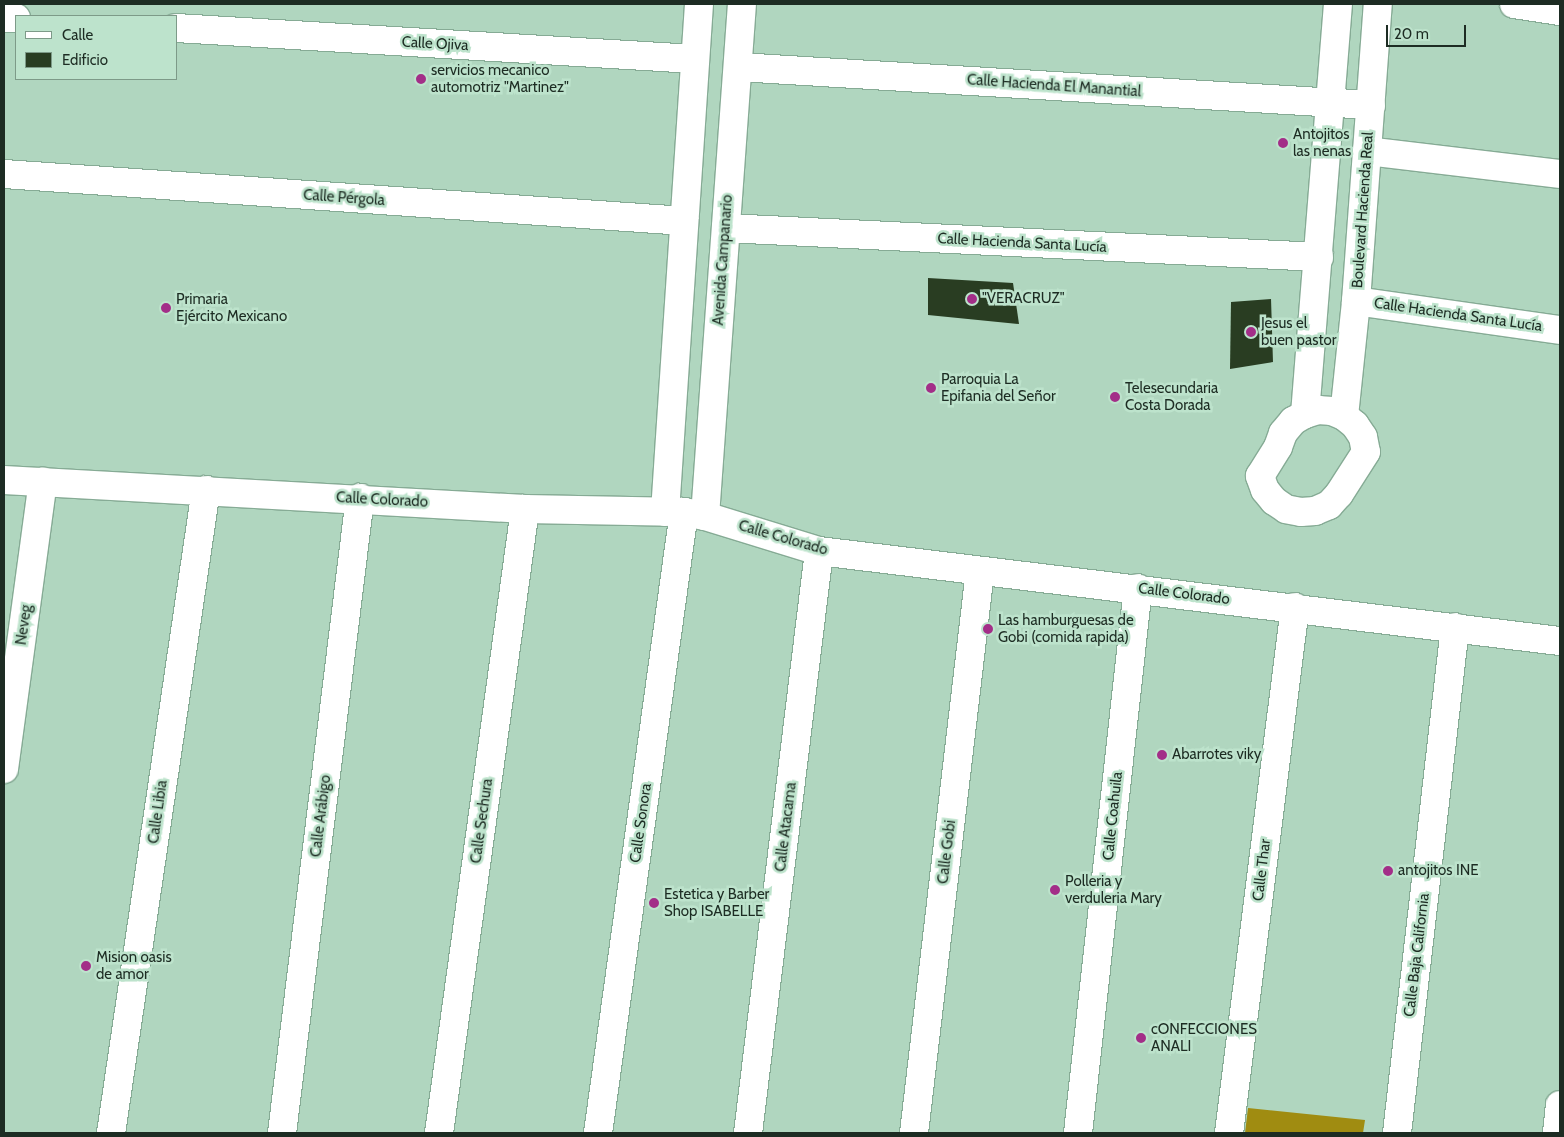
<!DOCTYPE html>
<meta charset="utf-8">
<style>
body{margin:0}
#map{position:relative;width:1564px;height:1137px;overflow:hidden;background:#b0d6bf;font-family:Cabin,sans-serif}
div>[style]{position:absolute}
.water>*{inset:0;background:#a08c11}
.building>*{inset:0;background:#293d22}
.roads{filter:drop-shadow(1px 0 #86ab95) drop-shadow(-1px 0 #86ab95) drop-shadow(0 1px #86ab95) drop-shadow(0 -1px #86ab95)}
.minor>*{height:28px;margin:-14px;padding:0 14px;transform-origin:14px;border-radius:14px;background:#fff}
.dots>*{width:14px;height:14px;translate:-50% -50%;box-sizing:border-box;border:2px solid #bde3cc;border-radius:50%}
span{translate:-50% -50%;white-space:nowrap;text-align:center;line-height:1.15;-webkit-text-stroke:5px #bde3cc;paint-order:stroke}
.street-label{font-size:15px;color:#1d2c23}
.poi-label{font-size:15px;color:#1d2c23}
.left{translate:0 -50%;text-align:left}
.frame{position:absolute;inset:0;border:5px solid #1d2c23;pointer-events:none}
.legend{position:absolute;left:15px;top:15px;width:162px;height:65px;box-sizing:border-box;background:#bde3cc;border:1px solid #7d9a88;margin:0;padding:6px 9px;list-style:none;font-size:15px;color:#1d2c23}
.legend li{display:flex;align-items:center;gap:10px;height:25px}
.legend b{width:25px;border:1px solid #7d9a88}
.scale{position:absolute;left:1386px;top:25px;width:80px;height:22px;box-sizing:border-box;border:2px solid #1d2c23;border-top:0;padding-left:6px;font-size:15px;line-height:18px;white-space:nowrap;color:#1d2c23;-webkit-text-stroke:4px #bde3cc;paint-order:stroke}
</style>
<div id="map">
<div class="water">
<div style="clip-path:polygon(1248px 1108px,1365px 1120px,1363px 1133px,1245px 1133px)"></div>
</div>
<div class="building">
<div style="clip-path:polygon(928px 278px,1013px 283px,1019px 324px,928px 315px)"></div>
<div style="clip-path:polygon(1271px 299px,1273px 362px,1230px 369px,1231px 302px)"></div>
</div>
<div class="roads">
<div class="minor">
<div style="left:1514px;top:4px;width:47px;rotate:8.7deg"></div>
<div style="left:4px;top:18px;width:12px"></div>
<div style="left:176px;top:28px;width:519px;rotate:3.42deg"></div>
<div style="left:738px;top:67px;width:634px;rotate:3.44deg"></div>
<div style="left:1367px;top:151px;width:194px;rotate:6.8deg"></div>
<div style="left:4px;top:174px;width:682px;rotate:3.95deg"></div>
<div style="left:726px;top:228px;width:594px;rotate:2.8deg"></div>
<div style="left:1356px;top:301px;width:206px;rotate:8.1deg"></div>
<div style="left:1318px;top:410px;width:14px;rotate:4deg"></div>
<div style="left:1332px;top:411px;width:13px;rotate:23deg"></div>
<div style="left:1344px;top:416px;width:14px;rotate:39deg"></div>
<div style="left:1355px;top:425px;width:14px;rotate:56deg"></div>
<div style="left:1363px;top:437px;width:15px;rotate:79deg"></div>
<div style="left:1366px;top:452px;width:50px;rotate:122.7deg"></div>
<div style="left:1339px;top:494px;width:15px;rotate:132deg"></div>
<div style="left:1329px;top:505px;width:15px;rotate:157deg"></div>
<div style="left:1315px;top:511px;width:14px;rotate:176deg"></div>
<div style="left:1301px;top:512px;width:15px;rotate:-169deg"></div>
<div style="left:1286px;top:509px;width:14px;rotate:-146deg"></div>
<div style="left:1274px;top:501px;width:14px;rotate:-129deg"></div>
<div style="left:1265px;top:490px;width:15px;rotate:-110deg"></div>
<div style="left:1260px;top:476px;width:34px;rotate:-58deg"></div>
<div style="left:1278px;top:447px;width:15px;rotate:-70deg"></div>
<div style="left:1283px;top:433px;width:16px;rotate:-50deg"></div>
<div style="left:1293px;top:421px;width:14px;rotate:-30deg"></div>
<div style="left:1305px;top:414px;width:14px;rotate:-17deg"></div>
<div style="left:1305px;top:414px;width:411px;rotate:-85.4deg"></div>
<div style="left:1344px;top:416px;width:116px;rotate:-84deg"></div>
<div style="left:1356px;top:301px;width:298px;rotate:-85.8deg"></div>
<div style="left:4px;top:480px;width:522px;rotate:3.19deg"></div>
<div style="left:525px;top:509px;width:159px;rotate:1.1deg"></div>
<div style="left:684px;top:512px;width:21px;rotate:11deg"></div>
<div style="left:705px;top:516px;width:119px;rotate:17.1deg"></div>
<div style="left:819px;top:551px;width:746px;rotate:6.93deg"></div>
<div style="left:665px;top:512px;width:509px;rotate:-86.17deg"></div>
<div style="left:705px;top:516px;width:513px;rotate:-85.87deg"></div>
<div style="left:4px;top:769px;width:290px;rotate:-82.3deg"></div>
<div style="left:111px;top:1133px;width:650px;rotate:-81.6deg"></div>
<div style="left:282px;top:1133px;width:640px;rotate:-83deg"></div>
<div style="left:439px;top:1133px;width:630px;rotate:-82.15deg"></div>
<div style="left:598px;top:1133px;width:627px;rotate:-82.12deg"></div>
<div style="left:748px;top:1133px;width:586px;rotate:-83.04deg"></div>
<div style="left:914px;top:1133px;width:566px;rotate:-83.3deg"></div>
<div style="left:1078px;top:1133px;width:548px;rotate:-83.72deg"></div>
<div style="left:1229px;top:1133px;width:530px;rotate:-82.85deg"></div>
<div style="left:1397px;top:1133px;width:509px;rotate:-83.46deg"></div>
<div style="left:1557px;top:1133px;width:28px;rotate:-84deg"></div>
</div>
</div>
<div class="dots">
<div style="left:421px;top:79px;background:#a32e88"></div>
<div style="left:1283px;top:143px;background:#a32e88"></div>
<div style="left:972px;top:299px;background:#a32e88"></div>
<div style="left:166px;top:308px;background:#a32e88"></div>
<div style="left:1251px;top:332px;background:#a32e88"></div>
<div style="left:931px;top:388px;background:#a32e88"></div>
<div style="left:1115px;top:397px;background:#a32e88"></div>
<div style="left:988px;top:629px;background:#a32e88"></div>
<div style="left:1162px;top:755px;background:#a32e88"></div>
<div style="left:1388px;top:871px;background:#a32e88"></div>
<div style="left:1055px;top:890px;background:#a32e88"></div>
<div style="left:654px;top:903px;background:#a32e88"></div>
<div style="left:86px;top:966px;background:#a32e88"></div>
<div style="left:1141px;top:1038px;background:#a32e88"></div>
</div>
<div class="street-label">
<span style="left:435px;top:44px;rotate:3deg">Calle Ojiva</span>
<span style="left:1054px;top:86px;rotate:4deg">Calle Hacienda El Manantial</span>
<span style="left:344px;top:198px;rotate:4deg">Calle Pérgola</span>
<span style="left:1363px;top:210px;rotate:-86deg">Boulevard Hacienda Real</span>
<span style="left:1022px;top:243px;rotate:3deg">Calle Hacienda Santa Lucía</span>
<span style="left:723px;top:260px;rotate:-86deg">Avenida Campanario</span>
<span style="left:1458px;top:315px;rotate:8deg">Calle Hacienda Santa Lucía</span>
<span style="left:382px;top:500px;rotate:3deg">Calle Colorado</span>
<span style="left:783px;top:538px;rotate:16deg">Calle Colorado</span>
<span style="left:1184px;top:594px;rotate:7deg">Calle Colorado</span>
<span style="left:24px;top:625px;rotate:-82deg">Neveg</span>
<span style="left:158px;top:812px;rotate:-82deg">Calle Libia</span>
<span style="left:321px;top:816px;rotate:-83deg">Calle Arábigo</span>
<span style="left:1113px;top:816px;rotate:-84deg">Calle Coahuila</span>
<span style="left:482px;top:821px;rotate:-82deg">Calle Sechura</span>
<span style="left:641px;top:823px;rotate:-82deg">Calle Sonora</span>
<span style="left:786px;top:827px;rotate:-83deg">Calle Atacama</span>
<span style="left:947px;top:852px;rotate:-83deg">Calle Gobi</span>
<span style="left:1262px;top:870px;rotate:-83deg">Calle Thar</span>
<span style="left:1417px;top:955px;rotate:-83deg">Calle Baja California</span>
</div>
<div class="poi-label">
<span class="left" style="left:431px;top:79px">servicios mecanico<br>automotriz "Martinez"</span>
<span class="left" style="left:1293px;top:143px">Antojitos<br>las nenas</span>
<span class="left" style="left:176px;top:308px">Primaria<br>Ejército Mexicano</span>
<span class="left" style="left:982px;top:299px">"VERACRUZ"</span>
<span class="left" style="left:1261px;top:332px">Jesus el<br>buen pastor</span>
<span class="left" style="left:941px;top:388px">Parroquia La<br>Epifania del Señor</span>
<span class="left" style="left:1125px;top:397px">Telesecundaria<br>Costa Dorada</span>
<span class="left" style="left:998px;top:629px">Las hamburguesas de<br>Gobi (comida rapida)</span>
<span class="left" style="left:1172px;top:755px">Abarrotes viky</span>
<span class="left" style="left:1398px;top:871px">antojitos INE</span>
<span class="left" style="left:1065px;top:890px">Polleria y<br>verduleria Mary</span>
<span class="left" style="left:664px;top:903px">Estetica y Barber<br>Shop ISABELLE</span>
<span class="left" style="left:96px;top:966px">Mision oasis<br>de amor</span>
<span class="left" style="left:1151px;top:1038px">cONFECCIONES<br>ANALI</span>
</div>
<div class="frame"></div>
<ul class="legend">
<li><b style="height:6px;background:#fff"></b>Calle</li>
<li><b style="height:14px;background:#293d22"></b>Edificio</li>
</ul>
<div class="scale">20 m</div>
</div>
